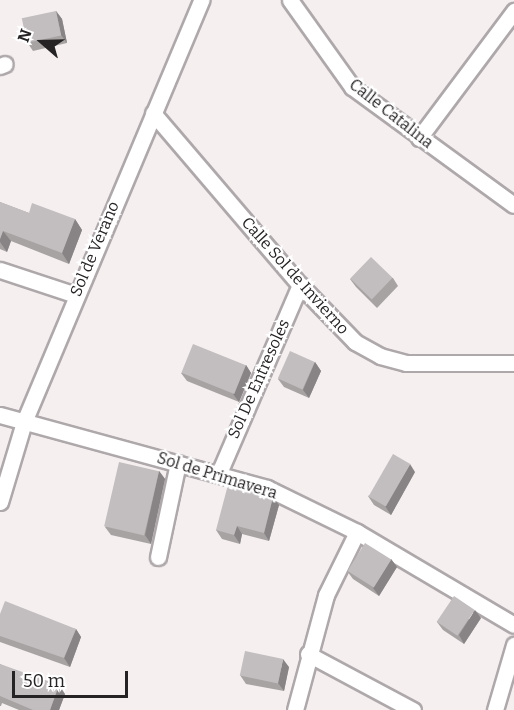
<!DOCTYPE html>
<style>
body{margin:0}
#map{position:relative;width:514px;height:710px;overflow:hidden;background:#f5eff0;font-family:Bitter,serif}
div>[style]{position:absolute}
.roads{filter:drop-shadow(2px 0 #aea8aa) drop-shadow(-2px 0 #aea8aa) drop-shadow(0 2px #aea8aa) drop-shadow(0 -2px #aea8aa)}
.street>*{height:15px;margin:-7.5px;padding:0 7.5px;transform-origin:7.5px;border-radius:7.5px;background:#fff}
.wall>*{inset:0;background:#a7a3a3}
.shaded-wall>*{inset:0;background:#888485}
.building>*{inset:0;background:#c2bdbe;transform-origin:0 0}
span{translate:-50% -50%;white-space:nowrap;text-align:center;line-height:1.15;-webkit-text-stroke:4.5px #fff;paint-order:stroke}
.street-label{font-size:16px;color:#262324}
.north{position:absolute;left:12px;top:12px;width:60px;height:60px;-webkit-text-stroke:4px #fff;paint-order:stroke;rotate:290deg;font-size:16px;font-weight:700;line-height:24px;text-align:center;color:#262324}
.north::after{content:'';display:block;margin:auto;width:21px;height:27px;background:#262324;clip-path:polygon(50% 0,100% 100%,50% 72%,0 100%)}
.scale{position:absolute;left:12px;top:671px;width:116px;height:27px;box-sizing:border-box;border:3px solid #262324;border-top:0;padding-left:8px;font-size:18px;line-height:21px;white-space:nowrap;color:#262324;-webkit-text-stroke:4px #fff;paint-order:stroke}
</style>
<div id="map">
<div class="roads">
<div class="street">
<div style="left:290px;top:0;width:107px;rotate:54.5deg"></div>
<div style="left:352px;top:87px;width:200px;rotate:36.1deg"></div>
<div style="left:0;top:66px;width:5px;rotate:-22deg"></div>
<div style="left:153px;top:113px;width:226px;rotate:49.5deg"></div>
<div style="left:300px;top:285px;width:79px;rotate:46deg"></div>
<div style="left:355px;top:342px;width:29px;rotate:29deg"></div>
<div style="left:380px;top:356px;width:27px;rotate:15deg"></div>
<div style="left:406px;top:363px;width:108px"></div>
<div style="left:419px;top:138px;width:159px;rotate:-53.2deg"></div>
<div style="left:0;top:270px;width:80px;rotate:18.2deg"></div>
<div style="left:0;top:415px;width:277px;rotate:15.3deg"></div>
<div style="left:267px;top:488px;width:100px;rotate:26.1deg"></div>
<div style="left:357px;top:532px;width:182px;rotate:30.6deg"></div>
<div style="left:219px;top:473px;width:205px;rotate:-66.7deg"></div>
<div style="left:0;top:502px;width:84px;rotate:-73.3deg"></div>
<div style="left:24px;top:422px;width:458px;rotate:-67.2deg"></div>
<div style="left:158px;top:557px;width:96px;rotate:-78deg"></div>
<div style="left:308px;top:654px;width:119px;rotate:28.1deg"></div>
<div style="left:295px;top:710px;width:119px;rotate:-74.9deg"></div>
<div style="left:326px;top:595px;width:70px;rotate:-63.8deg"></div>
<div style="left:495px;top:710px;width:68px;rotate:-73.7deg"></div>
</div>
</div>
<div class="wall">
<div style="clip-path:polygon(56px 11px,62px 19px,67px 43px,33px 51px,27px 42px)"></div>
<div style="clip-path:polygon(0 202px,29px 213px,75px 219px,82px 230px,69px 264px,11px 241px,7px 252px,0 249px)"></div>
<div style="clip-path:polygon(393px 278px,398px 286px,377px 308px,356px 287px,350px 279px)"></div>
<div style="clip-path:polygon(315px 362px,321px 371px,309px 398px,284px 387px,278px 379px)"></div>
<div style="clip-path:polygon(246px 365px,251px 373px,239px 402px,187px 381px,181px 373px)"></div>
<div style="clip-path:polygon(159px 471px,165px 479px,151px 544px,111px 535px,105px 527px)"></div>
<div style="clip-path:polygon(415px 472px,391px 515px,374px 505px,368px 496px)"></div>
<div style="clip-path:polygon(273px 497px,279px 505px,269px 541px,242px 534px,240px 544px,222px 539px,216px 530px)"></div>
<div style="clip-path:polygon(391px 559px,397px 567px,379px 596px,353px 579px,347px 571px)"></div>
<div style="clip-path:polygon(0 614px,76px 629px,81px 637px,70px 667px,0 642px)"></div>
<div style="clip-path:polygon(481px 618px,464px 644px,443px 630px,437px 622px)"></div>
<div style="clip-path:polygon(0 664px,65px 694px,59px 710px,19px 710px,2px 703px,1px 706px,0 706px)"></div>
<div style="clip-path:polygon(289px 667px,284px 691px,246px 684px,240px 675px)"></div>
</div>
<div class="shaded-wall">
<div style="clip-path:polygon(56px 11px,62px 19px,67px 43px,61px 35px)"></div>
<div style="clip-path:polygon(75px 219px,82px 230px,69px 264px,62px 253px)"></div>
<div style="clip-path:polygon(3px 231px,11px 241px,7px 252px,0 242px,0 239px)"></div>
<div style="clip-path:polygon(315px 362px,321px 371px,309px 398px,303px 390px)"></div>
<div style="clip-path:polygon(246px 365px,251px 373px,239px 402px,233px 394px)"></div>
<div style="clip-path:polygon(410px 464px,415px 472px,391px 515px,385px 506px)"></div>
<div style="clip-path:polygon(159px 471px,165px 479px,151px 544px,145px 535px)"></div>
<div style="clip-path:polygon(273px 497px,279px 505px,269px 541px,264px 533px)"></div>
<div style="clip-path:polygon(237px 526px,242px 534px,240px 544px,234px 535px)"></div>
<div style="clip-path:polygon(391px 559px,397px 567px,379px 596px,373px 588px)"></div>
<div style="clip-path:polygon(475px 610px,481px 618px,464px 644px,459px 635px)"></div>
<div style="clip-path:polygon(76px 629px,81px 637px,70px 667px,64px 658px)"></div>
<div style="clip-path:polygon(283px 659px,289px 667px,284px 691px,278px 683px)"></div>
<div style="clip-path:polygon(59px 685px,65px 694px,59px 710px,50px 710px)"></div>
</div>
<div class="building">
<div style="left:56px;top:11px;width:25px;height:35px;rotate:78deg"></div>
<div style="clip-path:polygon(0 202px,29px 213px,32px 203px,75px 219px,62px 253px,3px 231px,0 239px)"></div>
<div style="left:371px;top:257px;width:30px;height:30px;rotate:44deg"></div>
<div style="left:193px;top:344px;width:57px;height:31px;rotate:22deg"></div>
<div style="left:290px;top:351px;width:27px;height:30px;rotate:24deg"></div>
<div style="left:393px;top:454px;width:20px;height:49px;rotate:30deg"></div>
<div style="left:119px;top:462px;width:41px;height:66px;rotate:13deg"></div>
<div style="clip-path:polygon(229px 481px,273px 497px,264px 533px,237px 526px,234px 535px,216px 530px)"></div>
<div style="left:365px;top:543px;width:31px;height:33px;rotate:32deg"></div>
<div style="left:454px;top:596px;width:25px;height:31px;rotate:34deg"></div>
<div style="clip-path:polygon(5px 601px,76px 629px,64px 658px,0 636px,0 614px)"></div>
<div style="left:245px;top:651px;width:39px;height:25px;rotate:12deg"></div>
<div style="clip-path:polygon(0 664px,59px 685px,50px 710px,33px 710px,0 696px)"></div>
</div>
<div class="street-label">
<span style="left:391px;top:114px;rotate:38deg">Calle Catalina</span>
<span style="left:95px;top:249px;rotate:-67deg">Sol de Verano</span>
<span style="left:295px;top:276px;rotate:48deg">Calle Sol de Invierno</span>
<span style="left:259px;top:379px;rotate:-66deg">Sol De Entresoles</span>
<span style="left:217px;top:476px;rotate:17deg">Sol de Primavera</span>
</div>
<div class="north">N</div>
<div class="scale">50 m</div>
</div>
